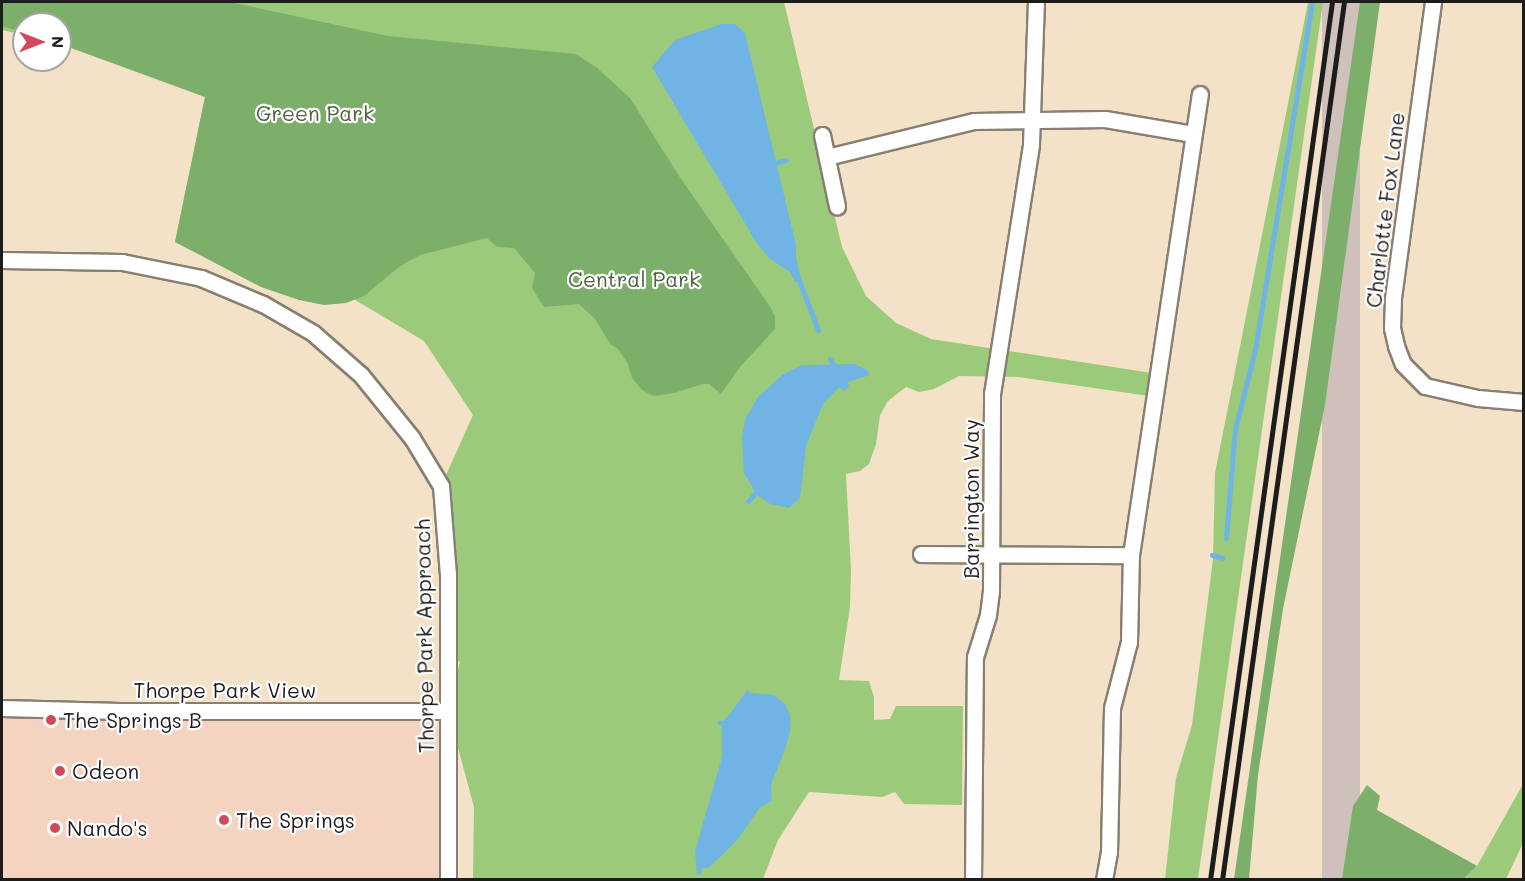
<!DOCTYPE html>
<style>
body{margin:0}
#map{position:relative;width:1525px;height:881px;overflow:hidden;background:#f3e2c7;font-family:Mali,sans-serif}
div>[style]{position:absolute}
.built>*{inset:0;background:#f4d3c0}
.industrial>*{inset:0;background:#d0c0bc;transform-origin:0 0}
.green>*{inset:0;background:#9bcb7a}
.forest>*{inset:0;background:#7caf6a}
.water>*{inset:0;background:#70b3e5}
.stream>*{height:5px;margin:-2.5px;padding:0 2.5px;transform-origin:2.5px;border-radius:2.5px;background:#70b3e5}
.roads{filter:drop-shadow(2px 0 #887f72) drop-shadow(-2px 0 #887f72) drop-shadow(0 2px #887f72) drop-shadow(0 -2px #887f72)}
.street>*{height:15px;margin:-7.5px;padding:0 7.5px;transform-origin:7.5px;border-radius:7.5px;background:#fff}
.rail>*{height:4.5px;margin:-2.25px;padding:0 2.25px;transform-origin:2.25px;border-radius:2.25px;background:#1c1c1c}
.dots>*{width:16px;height:16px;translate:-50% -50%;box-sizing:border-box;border:3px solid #fff;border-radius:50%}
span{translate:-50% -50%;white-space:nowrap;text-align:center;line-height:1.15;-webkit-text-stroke:4.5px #fff;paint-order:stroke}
.park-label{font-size:21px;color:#4f6242}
.street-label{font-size:21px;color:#1c1c1c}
.poi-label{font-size:21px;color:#1c1c1c}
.left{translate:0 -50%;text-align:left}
.frame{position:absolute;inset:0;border:3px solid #1c1c1c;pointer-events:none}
.north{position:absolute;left:12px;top:12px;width:60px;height:60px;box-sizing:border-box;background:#fff;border:2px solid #a4a4a4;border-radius:50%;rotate:90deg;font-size:16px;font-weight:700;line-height:24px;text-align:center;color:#1c1c1c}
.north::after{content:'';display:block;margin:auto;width:21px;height:27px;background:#d1495b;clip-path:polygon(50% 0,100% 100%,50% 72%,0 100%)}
</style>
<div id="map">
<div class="built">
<div style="clip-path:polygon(2px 708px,448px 711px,431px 723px,441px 733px,447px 879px,2px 880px)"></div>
</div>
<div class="industrial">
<div style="left:1322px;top:2px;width:38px;height:887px"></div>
</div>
<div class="green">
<div style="clip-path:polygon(2px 2px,784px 2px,842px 247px,866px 296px,896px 323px,931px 339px,1152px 373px,1149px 396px,1018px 377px,959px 376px,934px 389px,919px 392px,906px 387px,888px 401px,880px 415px,876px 444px,869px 464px,860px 471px,846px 474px,851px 571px,850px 607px,839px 680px,869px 681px,874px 697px,874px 720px,890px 719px,896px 706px,963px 706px,962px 805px,904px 804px,895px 792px,882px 797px,809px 792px,778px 840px,763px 879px,473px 879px,474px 807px,448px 711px,460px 662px,448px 655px,441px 486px,473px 415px,424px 341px,345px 294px,256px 282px,175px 242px,205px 97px,63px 43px,60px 24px,24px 24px,24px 35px,2px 30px)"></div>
<div style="clip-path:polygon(1308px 2px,1323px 2px,1198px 879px,1165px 879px,1176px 778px,1192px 725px,1213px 559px,1215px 473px)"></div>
<div style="clip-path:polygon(1523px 784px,1523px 843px,1506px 879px,1464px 880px,1477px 866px)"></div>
</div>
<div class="forest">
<div style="clip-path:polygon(2px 2px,230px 2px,388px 36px,576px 54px,597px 68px,630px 98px,679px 176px,771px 308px,775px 317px,775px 329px,740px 367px,721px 394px,709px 384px,703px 384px,674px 393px,654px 396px,642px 390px,632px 378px,628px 364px,618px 349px,610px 344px,595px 319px,579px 304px,544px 307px,532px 288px,535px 273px,514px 248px,497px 247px,487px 238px,420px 255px,399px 267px,364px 296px,346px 303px,324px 305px,299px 300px,261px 287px,175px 242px,205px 97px,60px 44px,60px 24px,24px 24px,24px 33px,2px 26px)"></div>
<div style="clip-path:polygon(1360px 2px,1380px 2px,1325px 405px,1283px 609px,1258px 775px,1249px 879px,1234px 879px)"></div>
<div style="clip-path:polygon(1367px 785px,1380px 796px,1377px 810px,1477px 866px,1464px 879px,1342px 879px,1353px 806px)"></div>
</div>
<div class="water">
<div style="clip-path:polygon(721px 24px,735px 24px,745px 33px,796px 245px,796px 257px,801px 279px,795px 282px,790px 272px,770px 259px,756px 242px,652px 67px,675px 40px)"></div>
<div style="clip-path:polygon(854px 364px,866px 369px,870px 375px,847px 382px,849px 386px,845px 391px,839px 387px,823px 404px,806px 446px,800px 498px,789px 508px,770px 504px,757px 495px,744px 473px,742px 438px,745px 420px,757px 398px,782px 375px,801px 365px)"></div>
<div style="clip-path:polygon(748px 689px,750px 693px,774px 695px,785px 704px,790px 715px,790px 731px,786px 747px,771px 784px,772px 801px,760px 807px,738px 839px,720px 857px,708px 868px,702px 868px,701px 875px,697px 874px,695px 851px,722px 757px,722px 726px,718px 725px,718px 721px,723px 721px,729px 715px)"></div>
</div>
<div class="stream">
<div style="left:776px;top:163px;width:10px;rotate:-17deg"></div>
<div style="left:797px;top:275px;width:59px;rotate:69.1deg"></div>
<div style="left:830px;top:359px;width:6px;rotate:59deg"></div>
<div style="left:748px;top:501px;width:12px;rotate:-48deg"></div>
<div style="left:1226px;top:538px;width:109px;rotate:-85.3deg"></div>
<div style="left:1235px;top:429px;width:81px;rotate:-75.8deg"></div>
<div style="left:1255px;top:350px;width:353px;rotate:-80.7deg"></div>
<div style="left:1212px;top:555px;width:11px;rotate:15deg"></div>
</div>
<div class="roads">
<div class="street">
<div style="left:1433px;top:2px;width:300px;rotate:97.7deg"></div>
<div style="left:1393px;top:299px;width:29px;rotate:92deg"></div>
<div style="left:1392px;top:328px;width:18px;rotate:77deg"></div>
<div style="left:1396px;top:346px;width:19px;rotate:69deg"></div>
<div style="left:1403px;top:364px;width:31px;rotate:45deg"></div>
<div style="left:1425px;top:386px;width:54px;rotate:12.8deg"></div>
<div style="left:1478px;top:398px;width:46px;rotate:5deg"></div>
<div style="left:822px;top:135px;width:73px;rotate:78.1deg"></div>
<div style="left:827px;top:157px;width:151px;rotate:-13.8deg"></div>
<div style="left:974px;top:121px;width:131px;rotate:-0.9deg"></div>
<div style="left:1105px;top:119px;width:89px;rotate:9.7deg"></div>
<div style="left:2px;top:260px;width:120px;rotate:1deg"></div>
<div style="left:122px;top:262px;width:81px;rotate:11.4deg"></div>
<div style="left:201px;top:278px;width:67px;rotate:22.8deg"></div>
<div style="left:263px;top:304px;width:58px;rotate:30.1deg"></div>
<div style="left:313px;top:333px;width:64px;rotate:41.2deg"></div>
<div style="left:361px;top:375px;width:81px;rotate:51deg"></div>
<div style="left:412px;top:438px;width:56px;rotate:58.9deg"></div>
<div style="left:441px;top:486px;width:88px;rotate:85.5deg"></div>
<div style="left:448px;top:574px;width:306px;rotate:90deg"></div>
<div style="left:921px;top:554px;width:210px;rotate:0.3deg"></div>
<div style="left:2px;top:708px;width:118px;rotate:1.5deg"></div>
<div style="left:120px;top:711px;width:328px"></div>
<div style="left:973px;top:880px;width:223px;rotate:-89.5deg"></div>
<div style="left:975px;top:657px;width:44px;rotate:-72.8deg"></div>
<div style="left:988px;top:615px;width:23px;rotate:-83deg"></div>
<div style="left:991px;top:592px;width:198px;rotate:-89.7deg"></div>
<div style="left:992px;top:394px;width:253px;rotate:-81.1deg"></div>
<div style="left:1031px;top:144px;width:142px;rotate:-88deg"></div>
<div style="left:1104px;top:880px;width:28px;rotate:-80deg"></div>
<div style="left:1109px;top:852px;width:144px;rotate:-88.8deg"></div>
<div style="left:1112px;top:708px;width:68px;rotate:-75.6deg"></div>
<div style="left:1129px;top:642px;width:87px;rotate:-88.7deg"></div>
<div style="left:1131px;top:555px;width:466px;rotate:-81.5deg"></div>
</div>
</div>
<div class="rail">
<div style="left:1210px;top:880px;width:886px;rotate:-82.09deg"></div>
<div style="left:1222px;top:880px;width:886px;rotate:-82.09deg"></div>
</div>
<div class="dots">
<div style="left:51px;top:720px;background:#d1495b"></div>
<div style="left:60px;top:771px;background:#d1495b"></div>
<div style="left:224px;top:820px;background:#d1495b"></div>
<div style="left:55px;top:828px;background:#d1495b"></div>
</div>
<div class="park-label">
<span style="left:315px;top:113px">Green Park</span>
<span style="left:634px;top:279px">Central Park</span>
</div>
<div class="street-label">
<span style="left:1385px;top:210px;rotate:-83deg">Charlotte Fox Lane</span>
<span style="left:971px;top:499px;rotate:-90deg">Barrington Way</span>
<span style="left:424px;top:636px;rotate:-91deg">Thorpe Park Approach</span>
<span style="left:225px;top:690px">Thorpe Park View</span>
</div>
<div class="poi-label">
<span class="left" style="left:63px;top:720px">The Springs B</span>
<span class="left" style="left:72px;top:771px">Odeon</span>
<span class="left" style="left:236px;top:820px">The Springs</span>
<span class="left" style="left:67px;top:828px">Nando's</span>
</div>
<div class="frame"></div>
<div class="north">N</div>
</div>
